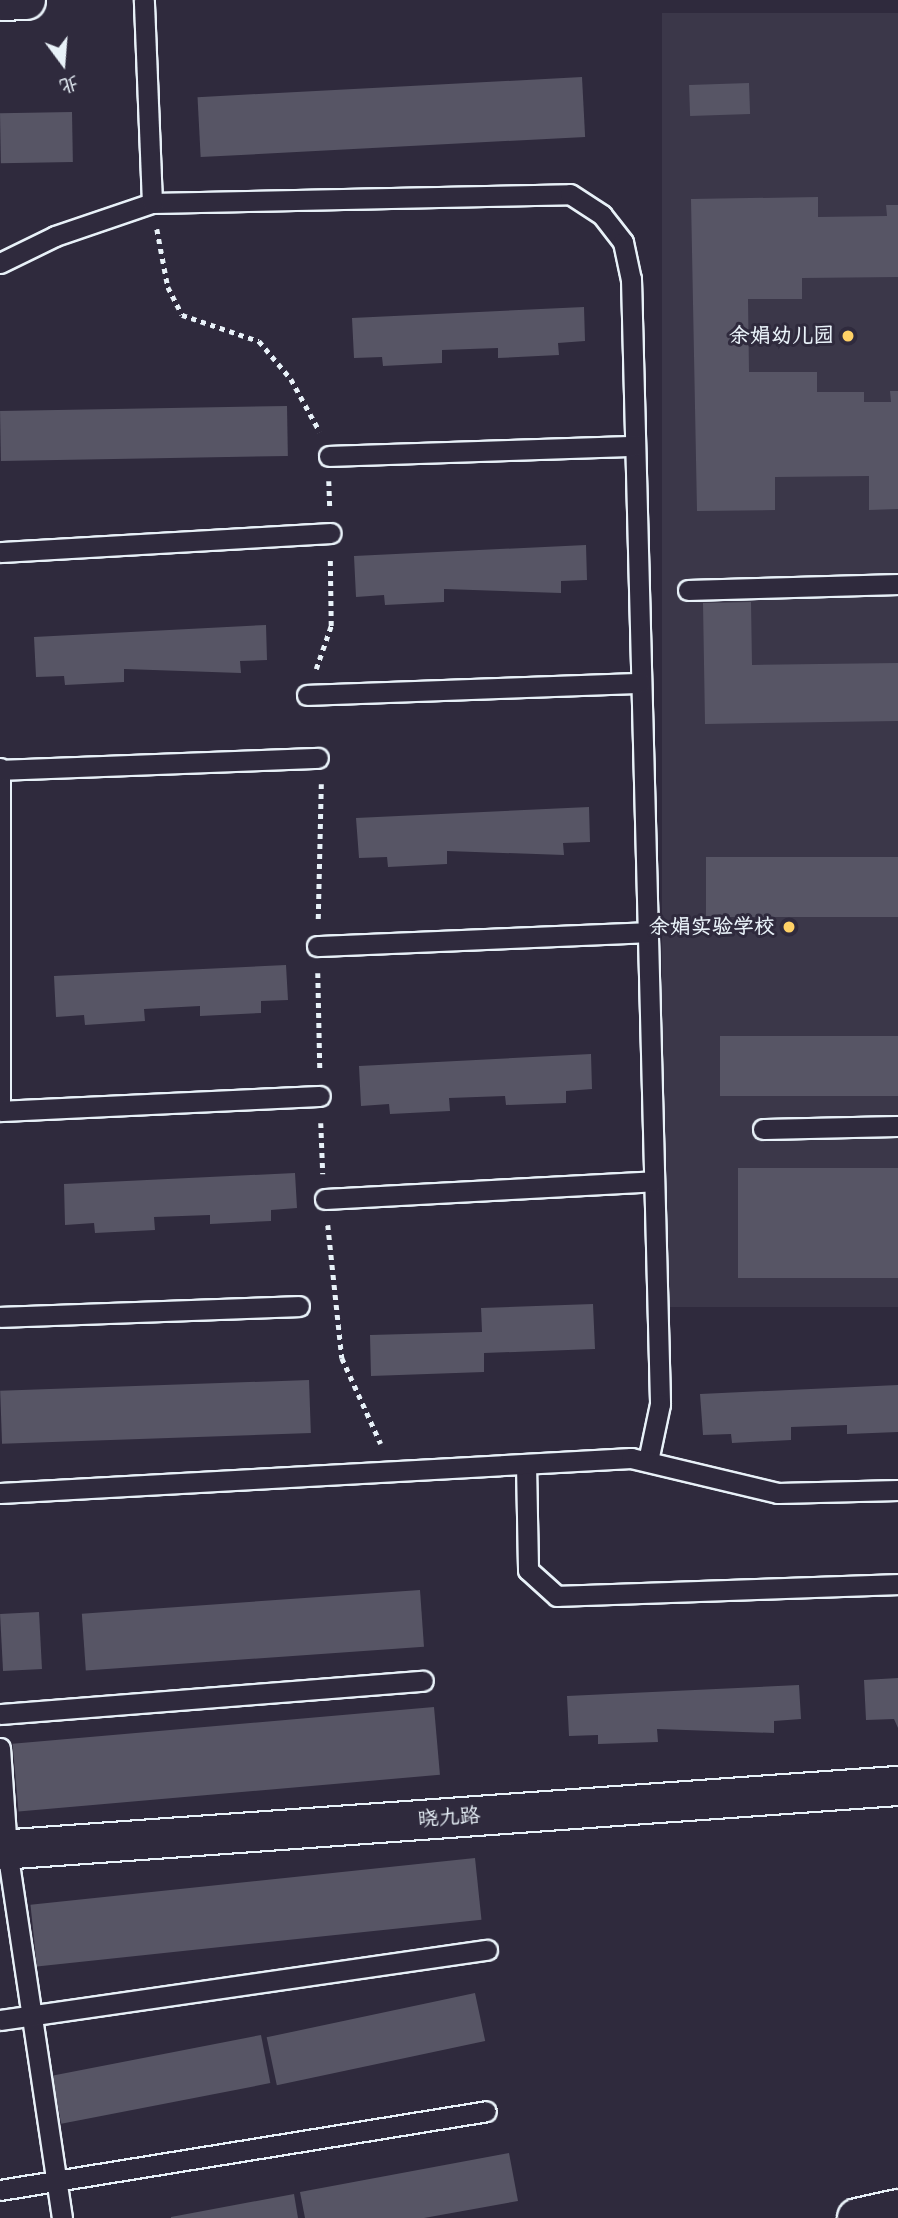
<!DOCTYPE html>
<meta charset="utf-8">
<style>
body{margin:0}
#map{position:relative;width:898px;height:2218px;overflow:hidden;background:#2f2a3d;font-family:"Architects Daughter","LXGW WenKai TC",sans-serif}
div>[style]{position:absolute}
.built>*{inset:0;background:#3b3749;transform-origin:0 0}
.building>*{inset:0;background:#575565;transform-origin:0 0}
.path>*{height:4.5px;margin-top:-2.25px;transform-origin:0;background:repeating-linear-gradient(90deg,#e8f1f8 0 5px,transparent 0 10px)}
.roads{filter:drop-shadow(2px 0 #e8f1f8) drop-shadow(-2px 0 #e8f1f8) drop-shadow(0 2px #e8f1f8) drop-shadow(0 -2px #e8f1f8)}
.lane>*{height:19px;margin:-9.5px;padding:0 9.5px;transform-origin:9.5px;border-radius:9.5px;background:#2f2a3d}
.street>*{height:38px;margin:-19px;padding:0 19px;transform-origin:19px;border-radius:19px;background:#2f2a3d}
.secondary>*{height:38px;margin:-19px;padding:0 19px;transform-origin:19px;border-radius:19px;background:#2f2a3d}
.dots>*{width:19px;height:19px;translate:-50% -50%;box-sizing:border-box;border:4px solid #2f2a3d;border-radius:50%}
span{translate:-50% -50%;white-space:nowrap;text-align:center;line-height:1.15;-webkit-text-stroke:6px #2f2a3d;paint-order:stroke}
.poi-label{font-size:21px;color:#e8f1f8;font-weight:700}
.right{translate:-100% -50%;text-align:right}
.street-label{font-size:21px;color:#e8f1f8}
.north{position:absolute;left:28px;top:28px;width:70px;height:70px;-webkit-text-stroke:5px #2f2a3d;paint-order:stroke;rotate:164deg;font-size:19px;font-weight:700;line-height:28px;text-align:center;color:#e8f1f8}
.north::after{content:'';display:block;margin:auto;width:24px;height:32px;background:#e8f1f8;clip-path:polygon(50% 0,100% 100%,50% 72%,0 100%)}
</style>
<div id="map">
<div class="built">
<div style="left:898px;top:13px;width:1294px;height:236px;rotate:90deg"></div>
</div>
<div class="building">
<div style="left:582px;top:77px;width:60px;height:385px;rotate:87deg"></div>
<div style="left:749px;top:83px;width:31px;height:60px;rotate:88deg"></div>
<div style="left:72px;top:112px;width:50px;height:72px;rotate:89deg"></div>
<div style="clip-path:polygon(818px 197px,818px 217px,887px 216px,886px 205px,898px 205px,898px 277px,802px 278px,802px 299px,748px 299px,749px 372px,817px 372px,817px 392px,864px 392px,864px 402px,891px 402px,890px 391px,898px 391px,898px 509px,869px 510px,869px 476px,775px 477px,775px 510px,697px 511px,691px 199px)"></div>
<div style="clip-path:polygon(584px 307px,585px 341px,558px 343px,559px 355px,498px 358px,498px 348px,442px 350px,442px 363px,383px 366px,382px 357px,354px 358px,352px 318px)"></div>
<div style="left:287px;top:406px;width:50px;height:287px;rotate:89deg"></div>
<div style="clip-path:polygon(586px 545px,587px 580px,561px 581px,561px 593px,444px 589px,444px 602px,385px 605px,384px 595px,356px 597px,354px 556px)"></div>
<div style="clip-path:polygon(751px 602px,752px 665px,898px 663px,898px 721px,705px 724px,703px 603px)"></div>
<div style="clip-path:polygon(266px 625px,267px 660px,240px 661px,241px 673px,124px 669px,124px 682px,65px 685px,64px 676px,36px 677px,34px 637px)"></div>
<div style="clip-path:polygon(589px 807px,590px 842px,563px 843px,564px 855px,447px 851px,447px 864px,388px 867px,387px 857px,359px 858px,356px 818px)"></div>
<div style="left:898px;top:857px;width:60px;height:192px;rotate:90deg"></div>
<div style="clip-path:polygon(286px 965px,288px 1000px,261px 1001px,261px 1013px,200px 1016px,200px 1006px,144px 1009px,145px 1021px,85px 1025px,84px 1015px,56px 1017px,54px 976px)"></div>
<div style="left:898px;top:1036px;width:60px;height:178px;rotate:90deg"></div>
<div style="clip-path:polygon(591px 1054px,592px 1089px,566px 1091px,566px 1103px,506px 1105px,505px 1096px,449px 1098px,450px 1111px,390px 1114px,389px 1104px,361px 1106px,359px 1066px)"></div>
<div style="left:898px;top:1168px;width:110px;height:160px;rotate:90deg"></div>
<div style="clip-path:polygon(295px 1173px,297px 1208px,271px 1210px,271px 1221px,210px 1224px,210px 1215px,154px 1217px,155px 1230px,95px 1233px,94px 1223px,65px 1225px,64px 1184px)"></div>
<div style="clip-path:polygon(593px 1304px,595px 1349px,484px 1353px,484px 1372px,371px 1376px,370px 1335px,482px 1332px,481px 1308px)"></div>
<div style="left:309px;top:1380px;width:53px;height:309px;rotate:88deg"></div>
<div style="clip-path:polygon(898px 1385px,898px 1432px,847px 1434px,847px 1425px,791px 1427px,791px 1440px,732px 1443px,731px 1434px,703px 1435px,700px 1394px)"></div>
<div style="left:420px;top:1590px;width:57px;height:339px;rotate:86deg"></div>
<div style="left:39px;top:1612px;width:57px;height:39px;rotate:87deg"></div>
<div style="clip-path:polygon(898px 1678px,898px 1728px,894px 1719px,866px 1720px,864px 1680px)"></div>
<div style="clip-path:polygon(799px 1685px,801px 1719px,774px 1721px,774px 1733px,657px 1729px,658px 1742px,598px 1744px,598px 1735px,569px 1736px,567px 1696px)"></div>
<div style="left:434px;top:1707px;width:68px;height:423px;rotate:85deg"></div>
<div style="left:475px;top:1858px;width:62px;height:447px;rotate:84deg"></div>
<div style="left:475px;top:1993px;width:49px;height:213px;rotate:78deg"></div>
<div style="left:261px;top:2035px;width:49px;height:213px;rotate:79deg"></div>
<div style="clip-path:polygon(509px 2153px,518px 2201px,424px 2218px,305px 2218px,300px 2192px)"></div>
<div style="clip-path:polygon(294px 2194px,298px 2218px,171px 2218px,171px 2217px)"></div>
</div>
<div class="path">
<div style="left:157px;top:229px;width:59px;rotate:79.3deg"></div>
<div style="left:168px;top:287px;width:31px;rotate:63deg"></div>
<div style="left:182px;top:315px;width:81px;rotate:18.7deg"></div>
<div style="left:259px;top:341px;width:50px;rotate:49.9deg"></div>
<div style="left:291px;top:379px;width:60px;rotate:61.3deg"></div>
<div style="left:329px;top:481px;width:26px;rotate:88deg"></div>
<div style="left:316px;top:669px;width:46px;rotate:-70.8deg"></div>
<div style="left:331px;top:626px;width:68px;rotate:-90.8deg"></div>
<div style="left:318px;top:919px;width:135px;rotate:-88.7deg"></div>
<div style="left:318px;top:973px;width:96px;rotate:88.8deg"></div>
<div style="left:321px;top:1123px;width:51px;rotate:87.8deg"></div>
<div style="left:328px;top:1225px;width:134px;rotate:84deg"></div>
<div style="left:342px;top:1358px;width:94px;rotate:65.6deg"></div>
</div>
<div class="roads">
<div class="lane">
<div style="left:152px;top:203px;width:418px;rotate:-1.2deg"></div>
<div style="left:570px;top:194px;width:38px;rotate:33deg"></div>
<div style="left:602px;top:215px;width:34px;rotate:52deg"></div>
<div style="left:623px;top:242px;width:38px;rotate:78deg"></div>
<div style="left:631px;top:279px;width:1125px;rotate:88.52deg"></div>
<div style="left:660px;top:1404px;width:58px;rotate:101.9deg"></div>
<div style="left:0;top:263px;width:61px;rotate:-26.1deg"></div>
<div style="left:55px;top:236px;width:102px;rotate:-18.8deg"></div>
<div style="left:152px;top:203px;width:203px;rotate:-92.3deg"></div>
<div style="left:329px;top:456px;width:306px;rotate:-1.9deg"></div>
<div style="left:0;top:552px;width:331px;rotate:-3.3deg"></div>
<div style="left:688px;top:590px;width:210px;rotate:-1.6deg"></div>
<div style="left:307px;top:695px;width:334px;rotate:-2.1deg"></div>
<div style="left:0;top:768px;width:340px;rotate:90deg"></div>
<div style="left:0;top:770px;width:318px;rotate:-2.2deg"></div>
<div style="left:317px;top:946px;width:331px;rotate:-2.4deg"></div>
<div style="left:0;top:1111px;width:320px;rotate:-2.7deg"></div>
<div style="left:763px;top:1129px;width:135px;rotate:-1.3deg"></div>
<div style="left:325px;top:1199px;width:329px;rotate:-3.1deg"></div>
<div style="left:0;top:1317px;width:299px;rotate:-2.1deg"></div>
<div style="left:526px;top:1464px;width:106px;rotate:88.9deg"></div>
<div style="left:528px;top:1570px;width:39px;rotate:42deg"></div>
<div style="left:557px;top:1596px;width:341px;rotate:-2deg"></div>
<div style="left:0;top:1493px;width:632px;rotate:-3.17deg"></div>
<div style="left:631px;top:1458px;width:151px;rotate:13.4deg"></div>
<div style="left:778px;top:1493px;width:120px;rotate:-1.4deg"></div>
<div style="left:0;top:1714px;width:424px;rotate:-4.5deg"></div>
<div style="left:0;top:1748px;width:102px;rotate:86.1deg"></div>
<div style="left:7px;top:1850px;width:372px;rotate:81.5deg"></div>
<div style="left:0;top:2020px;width:492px;rotate:-8.2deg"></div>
<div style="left:0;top:2190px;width:492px;rotate:-9.2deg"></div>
</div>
<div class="street">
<div style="left:0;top:1px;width:26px;rotate:-2deg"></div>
<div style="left:857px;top:2218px;width:42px;rotate:-12.4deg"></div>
</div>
<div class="secondary">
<div style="left:0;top:1850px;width:900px;rotate:-4.08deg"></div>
</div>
</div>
<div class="dots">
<div style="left:848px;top:336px;background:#ffd166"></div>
<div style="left:789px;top:927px;background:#ffd166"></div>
</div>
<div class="poi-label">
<span class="right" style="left:834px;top:336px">余娟幼儿园</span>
<span class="right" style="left:775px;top:927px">余娟实验学校</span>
</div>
<div class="street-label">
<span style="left:449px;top:1818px;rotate:-4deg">晓九路</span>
</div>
<div class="north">北</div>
</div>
